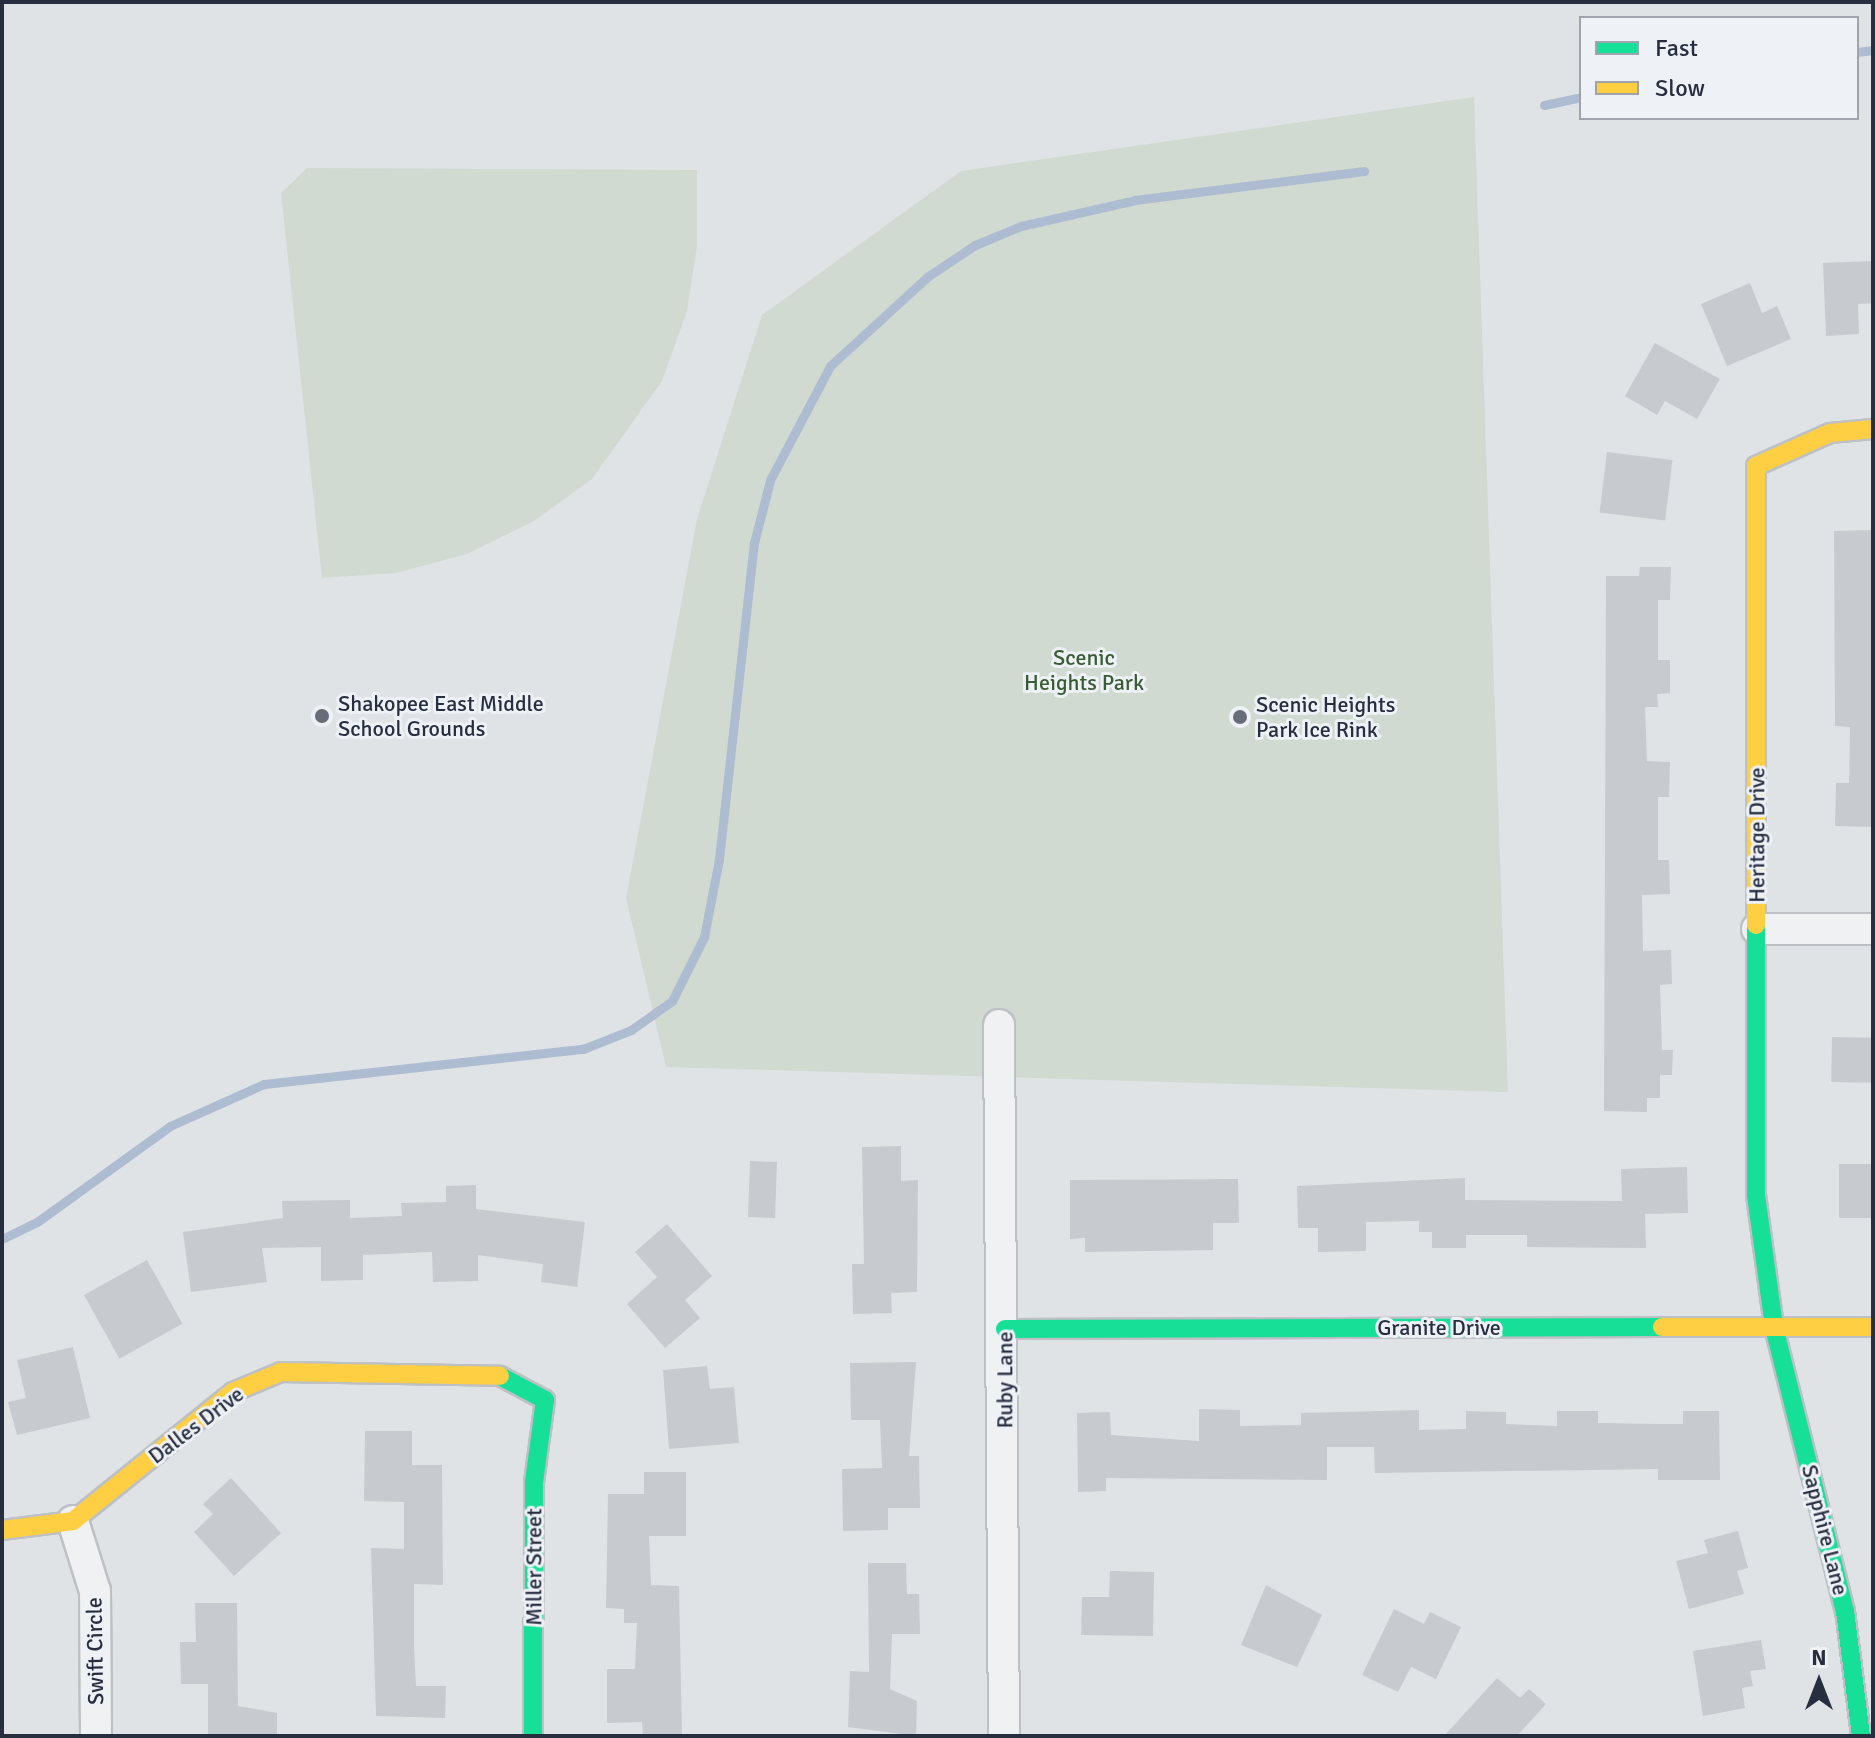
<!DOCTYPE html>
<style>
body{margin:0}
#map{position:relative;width:1875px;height:1738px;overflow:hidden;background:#e0e3e6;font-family:Signika,sans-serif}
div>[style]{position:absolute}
.green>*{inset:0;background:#d0dad1}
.stream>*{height:9px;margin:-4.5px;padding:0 4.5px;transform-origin:4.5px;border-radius:4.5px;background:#aebcd2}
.building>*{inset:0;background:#c7cace;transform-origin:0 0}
.roads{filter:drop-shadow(2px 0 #bdc0c4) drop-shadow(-2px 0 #bdc0c4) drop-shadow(0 2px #bdc0c4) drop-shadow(0 -2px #bdc0c4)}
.street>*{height:30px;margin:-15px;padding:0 15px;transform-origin:15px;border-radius:15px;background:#f0f1f3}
.fast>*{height:18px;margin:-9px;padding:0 9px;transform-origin:9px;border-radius:9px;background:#16e098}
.slow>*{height:18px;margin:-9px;padding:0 9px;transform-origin:9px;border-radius:9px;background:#ffcf43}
.dots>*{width:22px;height:22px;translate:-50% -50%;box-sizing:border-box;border:4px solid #eef1f6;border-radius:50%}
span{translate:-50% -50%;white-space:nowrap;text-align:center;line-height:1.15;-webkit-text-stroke:6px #eef1f6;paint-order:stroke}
.park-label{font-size:22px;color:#385c34}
.poi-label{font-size:22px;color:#272e40}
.left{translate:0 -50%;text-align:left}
.street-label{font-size:22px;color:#272e40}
.frame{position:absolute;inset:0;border:4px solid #272e40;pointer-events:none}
.legend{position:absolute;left:1579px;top:16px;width:280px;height:104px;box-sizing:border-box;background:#eef1f6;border:2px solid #9ea3ad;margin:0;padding:10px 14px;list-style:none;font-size:24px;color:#272e40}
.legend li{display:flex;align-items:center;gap:16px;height:40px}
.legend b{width:40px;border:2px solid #9ea3ad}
.north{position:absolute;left:1779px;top:1642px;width:80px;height:80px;-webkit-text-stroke:6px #eef1f6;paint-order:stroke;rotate:0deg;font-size:22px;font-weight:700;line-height:32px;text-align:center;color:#272e40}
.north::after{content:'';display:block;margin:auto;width:28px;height:36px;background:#272e40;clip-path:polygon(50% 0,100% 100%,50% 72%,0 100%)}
</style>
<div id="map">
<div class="green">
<div style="clip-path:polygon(1474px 97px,1508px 1092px,666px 1067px,626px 898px,697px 519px,762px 315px,961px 171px)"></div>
<div style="clip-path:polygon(307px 168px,697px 170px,697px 246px,687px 311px,662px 381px,592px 479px,534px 521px,467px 554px,396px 573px,322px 578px,281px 193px)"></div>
</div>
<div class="stream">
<div style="left:1857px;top:52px;width:16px;rotate:-7deg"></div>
<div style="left:1544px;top:105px;width:38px;rotate:-12deg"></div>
<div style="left:2px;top:1239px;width:39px;rotate:-26deg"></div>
<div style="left:37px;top:1222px;width:164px;rotate:-35.8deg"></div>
<div style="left:170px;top:1126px;width:103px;rotate:-24.1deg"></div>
<div style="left:264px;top:1084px;width:321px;rotate:-6.3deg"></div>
<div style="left:583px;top:1049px;width:52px;rotate:-21.6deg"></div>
<div style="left:631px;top:1030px;width:50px;rotate:-35.3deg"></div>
<div style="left:672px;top:1001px;width:72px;rotate:-63.4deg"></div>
<div style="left:704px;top:937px;width:79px;rotate:-79.1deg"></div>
<div style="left:719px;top:859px;width:318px;rotate:-83.7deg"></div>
<div style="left:754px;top:543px;width:65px;rotate:-75.7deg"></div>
<div style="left:770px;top:480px;width:129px;rotate:-62.2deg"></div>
<div style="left:830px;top:366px;width:132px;rotate:-42.5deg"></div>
<div style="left:927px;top:277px;width:58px;rotate:-33.7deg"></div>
<div style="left:975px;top:245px;width:50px;rotate:-22.4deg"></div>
<div style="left:1021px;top:226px;width:117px;rotate:-12.8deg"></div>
<div style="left:1135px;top:200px;width:231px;rotate:-7.2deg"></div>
</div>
<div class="building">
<div style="clip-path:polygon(1873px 261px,1873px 303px,1858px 304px,1859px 334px,1826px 336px,1823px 263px)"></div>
<div style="clip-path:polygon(1750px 283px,1762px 313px,1777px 306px,1791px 339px,1727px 366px,1701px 304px)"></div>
<div style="clip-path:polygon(1655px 343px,1720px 379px,1697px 419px,1665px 401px,1657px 415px,1625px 396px)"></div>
<div style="left:1607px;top:452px;width:66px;height:61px;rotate:7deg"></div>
<div style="clip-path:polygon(1873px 530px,1873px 827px,1835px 826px,1836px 783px,1849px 783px,1850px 727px,1835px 726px,1834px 531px)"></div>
<div style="clip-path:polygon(1640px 567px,1671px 567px,1670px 600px,1658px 600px,1658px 660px,1670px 660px,1670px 693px,1657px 694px,1658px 707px,1645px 707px,1647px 761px,1670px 762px,1669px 797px,1658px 797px,1658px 860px,1669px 860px,1670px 894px,1642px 895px,1643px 951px,1671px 950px,1672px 984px,1660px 985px,1662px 1050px,1673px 1050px,1672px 1075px,1660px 1075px,1660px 1098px,1647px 1098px,1647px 1112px,1604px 1111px,1606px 576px,1639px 576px)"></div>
<div style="left:1832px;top:1037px;width:41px;height:45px;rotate:1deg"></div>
<div style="clip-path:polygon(901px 1146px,901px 1181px,918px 1180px,917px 1292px,891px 1293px,892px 1313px,853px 1314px,852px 1264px,864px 1264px,862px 1147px)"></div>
<div style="left:750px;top:1161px;width:27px;height:56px;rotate:2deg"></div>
<div style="left:1839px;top:1164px;width:34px;height:54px"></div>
<div style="clip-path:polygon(1687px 1167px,1688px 1213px,1645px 1214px,1646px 1248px,1527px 1247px,1527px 1235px,1466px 1235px,1466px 1248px,1432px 1248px,1432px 1232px,1419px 1232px,1419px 1221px,1366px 1222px,1366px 1251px,1318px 1252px,1318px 1228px,1298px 1228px,1297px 1186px,1465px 1178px,1465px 1200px,1622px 1201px,1621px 1169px)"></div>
<div style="clip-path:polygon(1238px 1179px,1239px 1223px,1213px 1223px,1213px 1250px,1085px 1252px,1085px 1238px,1070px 1239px,1070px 1180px)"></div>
<div style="clip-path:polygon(476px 1185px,476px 1209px,585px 1222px,577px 1287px,541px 1282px,543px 1264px,478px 1255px,478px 1281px,433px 1282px,432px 1252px,363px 1255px,363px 1280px,321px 1281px,321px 1247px,262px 1248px,267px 1282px,191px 1292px,183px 1232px,283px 1218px,282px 1201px,350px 1200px,350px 1218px,402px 1216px,401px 1203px,446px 1202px,446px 1186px)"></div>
<div style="clip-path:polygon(667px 1224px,712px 1276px,685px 1300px,700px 1318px,665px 1348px,627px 1304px,657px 1277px,635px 1252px)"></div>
<div style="left:147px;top:1260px;width:73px;height:72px;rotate:61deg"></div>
<div style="clip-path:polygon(73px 1347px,90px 1418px,17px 1435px,8px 1402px,26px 1398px,17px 1360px)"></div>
<div style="clip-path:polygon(916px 1362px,909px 1456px,919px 1456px,920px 1508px,888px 1508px,888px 1530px,843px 1531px,842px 1469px,882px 1468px,880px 1420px,851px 1420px,850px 1363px)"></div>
<div style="clip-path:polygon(707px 1366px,710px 1389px,734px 1387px,739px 1443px,669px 1449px,663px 1370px)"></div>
<div style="clip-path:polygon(1199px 1409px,1240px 1410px,1240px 1426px,1301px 1425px,1301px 1413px,1419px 1410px,1419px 1430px,1466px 1429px,1466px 1411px,1506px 1412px,1506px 1424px,1557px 1426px,1557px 1411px,1598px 1411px,1598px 1423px,1658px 1424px,1683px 1424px,1683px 1411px,1719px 1411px,1720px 1480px,1658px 1480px,1658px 1469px,1375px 1473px,1374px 1447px,1327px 1447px,1327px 1480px,1106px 1478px,1106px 1491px,1078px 1492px,1077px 1413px,1110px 1412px,1111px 1435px,1199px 1441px)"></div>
<div style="clip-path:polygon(365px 1431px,412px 1431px,412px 1465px,442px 1465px,443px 1585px,414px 1584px,414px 1647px,416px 1686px,446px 1686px,445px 1718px,376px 1716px,371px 1548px,404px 1549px,404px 1502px,364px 1501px)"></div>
<div style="clip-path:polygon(644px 1472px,686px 1472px,686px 1536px,649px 1536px,651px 1585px,679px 1586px,682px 1736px,643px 1736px,642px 1722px,607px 1723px,607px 1669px,635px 1669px,637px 1623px,624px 1623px,624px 1609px,606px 1608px,608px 1494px,644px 1494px)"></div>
<div style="clip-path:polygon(231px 1478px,281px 1533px,234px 1576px,194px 1532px,213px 1514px,203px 1504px)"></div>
<div style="clip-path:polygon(1738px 1531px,1748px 1568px,1737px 1571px,1744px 1594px,1689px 1609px,1676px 1561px,1708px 1553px,1704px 1540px)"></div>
<div style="clip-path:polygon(868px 1563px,906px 1563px,907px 1594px,919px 1594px,920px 1634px,892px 1634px,890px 1689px,917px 1701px,916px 1736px,848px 1727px,850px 1671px,869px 1672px)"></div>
<div style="clip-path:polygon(1110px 1571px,1154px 1572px,1153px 1636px,1081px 1635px,1082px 1597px,1109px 1597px)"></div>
<div style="clip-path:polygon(1266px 1585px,1322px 1615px,1297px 1667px,1241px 1645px)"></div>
<div style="clip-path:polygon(195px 1603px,237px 1603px,238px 1706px,277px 1713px,277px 1736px,208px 1736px,208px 1684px,181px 1684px,180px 1642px,196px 1642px)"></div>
<div style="clip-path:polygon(1394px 1609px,1424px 1624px,1430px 1612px,1461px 1627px,1436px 1679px,1411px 1667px,1398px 1692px,1362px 1675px)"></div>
<div style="clip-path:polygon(1761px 1640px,1766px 1669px,1750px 1671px,1753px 1686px,1742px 1688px,1745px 1708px,1703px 1716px,1693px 1651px)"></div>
<div style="clip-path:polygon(1497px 1678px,1520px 1698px,1529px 1689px,1546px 1704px,1517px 1736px,1444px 1736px)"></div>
</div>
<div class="roads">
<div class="street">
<div style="left:1757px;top:929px;width:116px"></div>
<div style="left:999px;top:1025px;width:711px;rotate:89.6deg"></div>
<div style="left:73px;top:1521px;width:73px;rotate:72.6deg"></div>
<div style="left:95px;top:1591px;width:145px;rotate:89.6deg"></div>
</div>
<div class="fast">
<div style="left:1756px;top:925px;width:270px;rotate:90deg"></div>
<div style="left:1756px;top:1195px;width:133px;rotate:82.2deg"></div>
<div style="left:1774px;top:1327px;width:293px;rotate:76deg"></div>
<div style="left:1845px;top:1611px;width:126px;rotate:82.7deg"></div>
<div style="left:1005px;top:1329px;width:657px;rotate:-0.17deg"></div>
<div style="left:500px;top:1376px;width:51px;rotate:28.1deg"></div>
<div style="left:545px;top:1400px;width:83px;rotate:97.6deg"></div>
<div style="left:534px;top:1482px;width:254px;rotate:90.2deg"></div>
</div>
<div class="slow">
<div style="left:1756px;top:925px;width:459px;rotate:-90deg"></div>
<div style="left:1756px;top:466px;width:81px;rotate:-24deg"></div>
<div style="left:1830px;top:433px;width:43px;rotate:-5.3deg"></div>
<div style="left:1662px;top:1327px;width:211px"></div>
<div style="left:2px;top:1530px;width:72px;rotate:-7.2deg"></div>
<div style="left:73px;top:1521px;width:206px;rotate:-38.9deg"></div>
<div style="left:233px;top:1392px;width:52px;rotate:-22.6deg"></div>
<div style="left:281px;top:1372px;width:219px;rotate:1deg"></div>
</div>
</div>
<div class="dots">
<div style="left:322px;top:716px;background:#686d7a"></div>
<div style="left:1240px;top:717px;background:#686d7a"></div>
</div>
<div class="park-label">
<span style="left:1084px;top:670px">Scenic<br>Heights Park</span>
</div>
<div class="poi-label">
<span class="left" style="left:338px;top:716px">Shakopee East Middle<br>School Grounds</span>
<span class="left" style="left:1256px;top:717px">Scenic Heights<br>Park Ice Rink</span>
</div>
<div class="street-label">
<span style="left:1757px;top:835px;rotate:-90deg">Heritage Drive</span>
<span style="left:1439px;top:1328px">Granite Drive</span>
<span style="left:1005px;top:1380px;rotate:-90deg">Ruby Lane</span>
<span style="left:196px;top:1425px;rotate:-37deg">Dalles Drive</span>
<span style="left:1825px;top:1530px;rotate:76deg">Sapphire Lane</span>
<span style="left:534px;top:1567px;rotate:-90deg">Miller Street</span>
<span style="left:95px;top:1651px;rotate:-91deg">Swift Circle</span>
</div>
<div class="frame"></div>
<ul class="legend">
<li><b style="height:10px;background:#16e098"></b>Fast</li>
<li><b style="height:10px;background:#ffcf43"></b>Slow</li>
</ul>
<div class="north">N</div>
</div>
